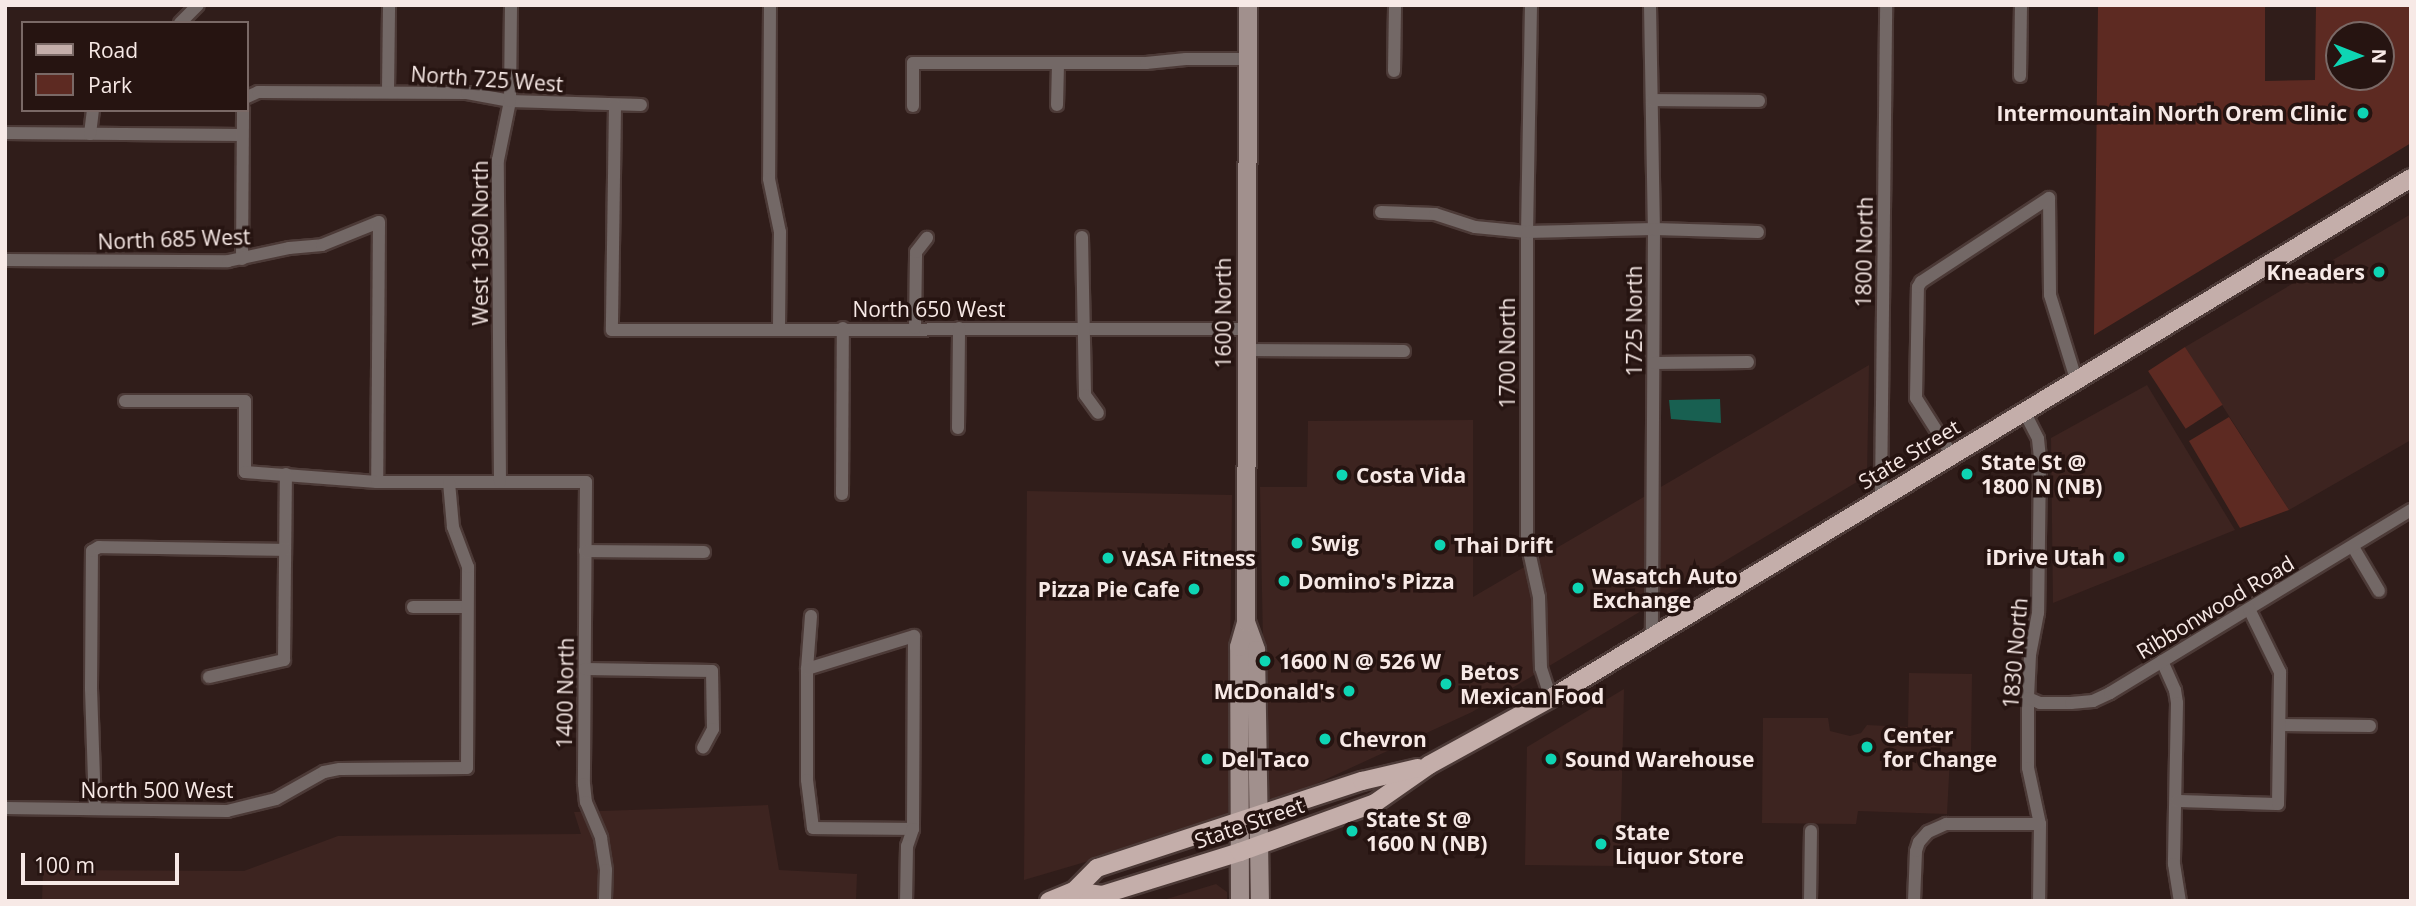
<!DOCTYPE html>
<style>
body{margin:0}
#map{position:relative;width:2416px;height:906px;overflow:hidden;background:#301d1a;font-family:"Open Sans",sans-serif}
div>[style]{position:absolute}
.built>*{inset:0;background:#3d2420}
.green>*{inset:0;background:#5d2a22;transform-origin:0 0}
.water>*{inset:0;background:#186051}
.roads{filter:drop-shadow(2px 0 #4c3a37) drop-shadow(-2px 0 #4c3a37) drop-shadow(0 2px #4c3a37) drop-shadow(0 -2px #4c3a37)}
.street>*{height:12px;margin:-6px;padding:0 6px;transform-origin:6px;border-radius:6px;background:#736866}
.secondary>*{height:18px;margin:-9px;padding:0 9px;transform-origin:9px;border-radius:9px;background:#a1908d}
.primary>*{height:18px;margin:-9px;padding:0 9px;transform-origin:9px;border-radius:9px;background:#c4aeaa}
.dots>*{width:19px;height:19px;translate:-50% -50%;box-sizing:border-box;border:4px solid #261411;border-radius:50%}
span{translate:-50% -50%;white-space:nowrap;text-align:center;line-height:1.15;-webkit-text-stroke:7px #261411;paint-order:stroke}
.street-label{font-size:21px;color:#f7e9e6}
.poi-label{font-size:21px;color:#f7e9e6;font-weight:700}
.right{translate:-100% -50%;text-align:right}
.left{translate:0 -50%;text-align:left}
.frame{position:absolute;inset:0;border:7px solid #f7e9e6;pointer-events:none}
.legend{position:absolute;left:21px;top:21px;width:228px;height:91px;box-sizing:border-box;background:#261411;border:2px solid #7a6966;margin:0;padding:9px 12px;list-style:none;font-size:21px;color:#f7e9e6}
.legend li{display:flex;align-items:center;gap:14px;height:35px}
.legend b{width:35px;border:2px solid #7a6966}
.north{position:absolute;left:2325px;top:21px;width:70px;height:70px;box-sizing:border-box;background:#261411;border:2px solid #7a6966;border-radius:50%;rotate:91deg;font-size:19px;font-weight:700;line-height:28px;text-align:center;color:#f7e9e6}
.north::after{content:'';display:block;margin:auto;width:24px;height:32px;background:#0ed5b4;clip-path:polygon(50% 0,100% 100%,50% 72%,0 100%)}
.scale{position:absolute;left:21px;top:853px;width:158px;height:32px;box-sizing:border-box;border:4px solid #f7e9e6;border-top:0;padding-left:9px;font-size:21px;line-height:24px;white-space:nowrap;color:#f7e9e6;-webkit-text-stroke:5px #261411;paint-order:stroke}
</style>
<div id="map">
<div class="built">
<div style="clip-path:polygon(2411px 214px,2411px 440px,2289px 510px,2185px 347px)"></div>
<div style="clip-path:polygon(1869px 365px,1867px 476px,1472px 712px,1281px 800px,1266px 798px,1260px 487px,1307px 487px,1308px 421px,1473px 420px,1473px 597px)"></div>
<div style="clip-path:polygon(2147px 385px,2235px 530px,2053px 603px,2051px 438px)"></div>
<div style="clip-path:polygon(1027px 491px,1232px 495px,1228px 820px,1024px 880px)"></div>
<div style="clip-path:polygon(1909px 673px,1972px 674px,1971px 758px,1950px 757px,1947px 814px,1858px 811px,1856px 824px,1762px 823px,1763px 718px,1828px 718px,1830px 731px,1850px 736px,1861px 733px,1867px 725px,1908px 727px)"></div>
<div style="clip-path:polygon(1624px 689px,1620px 866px,1525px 865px,1527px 747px)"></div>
<div style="clip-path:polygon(768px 805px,779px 870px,857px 874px,856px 901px,42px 901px,43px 870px,244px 871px,338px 836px,581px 834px,574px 812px)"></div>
<div style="clip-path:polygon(1216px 884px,1227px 892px,1227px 901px,1160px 901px)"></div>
</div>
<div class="green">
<div style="clip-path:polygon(evenodd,2265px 5px,2265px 81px,2315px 80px,2316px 5px,2411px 5px,2411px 143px,2094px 335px,2098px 6px,2265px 5px,2339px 35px,2381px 35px,2381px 77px,2339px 77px,2339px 35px)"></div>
<div style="left:2185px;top:347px;width:69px;height:44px;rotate:57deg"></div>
<div style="clip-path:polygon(2229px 417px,2289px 510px,2240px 528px,2189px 441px)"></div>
</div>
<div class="water">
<div style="clip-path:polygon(1720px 399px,1721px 423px,1671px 419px,1669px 400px)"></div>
</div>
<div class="roads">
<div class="street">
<div style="left:770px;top:5px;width:174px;rotate:90.3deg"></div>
<div style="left:769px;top:179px;width:54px;rotate:78.3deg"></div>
<div style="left:780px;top:232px;width:96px;rotate:90.6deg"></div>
<div style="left:1531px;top:5px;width:227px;rotate:91deg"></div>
<div style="left:1527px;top:232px;width:310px;rotate:90deg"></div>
<div style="left:1527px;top:542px;width:56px;rotate:77.7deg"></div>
<div style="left:1539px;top:597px;width:71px;rotate:88.4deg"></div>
<div style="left:1541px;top:668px;width:32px;rotate:72deg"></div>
<div style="left:1650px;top:5px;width:224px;rotate:89deg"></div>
<div style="left:1654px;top:229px;width:408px;rotate:90.3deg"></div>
<div style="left:180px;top:23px;width:25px;rotate:-45deg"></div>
<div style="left:1394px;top:71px;width:66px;rotate:-89.1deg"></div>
<div style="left:2020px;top:76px;width:71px;rotate:-89.2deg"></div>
<div style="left:388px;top:92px;width:87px;rotate:-89.3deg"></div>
<div style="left:247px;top:97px;width:12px;rotate:-24deg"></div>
<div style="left:258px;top:92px;width:209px;rotate:0.3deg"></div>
<div style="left:467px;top:93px;width:44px;rotate:10.5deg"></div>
<div style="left:510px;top:101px;width:131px;rotate:1.7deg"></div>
<div style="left:1652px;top:100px;width:107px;rotate:0.5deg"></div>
<div style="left:615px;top:105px;width:225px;rotate:90.8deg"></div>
<div style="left:612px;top:330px;width:634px;rotate:-0.09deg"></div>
<div style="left:1057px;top:105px;width:41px;rotate:-88.6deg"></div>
<div style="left:913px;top:106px;width:43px;rotate:-90deg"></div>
<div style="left:913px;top:63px;width:233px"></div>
<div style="left:1146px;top:63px;width:40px;rotate:-5.7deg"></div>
<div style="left:1186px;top:59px;width:62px"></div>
<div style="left:5px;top:133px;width:237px;rotate:0.5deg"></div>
<div style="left:90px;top:134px;width:24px;rotate:-83deg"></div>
<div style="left:2049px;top:198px;width:97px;rotate:89.4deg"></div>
<div style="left:2050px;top:295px;width:88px;rotate:72.8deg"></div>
<div style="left:1381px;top:212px;width:54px;rotate:2.1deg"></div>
<div style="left:1435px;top:214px;width:42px;rotate:18deg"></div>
<div style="left:1475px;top:227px;width:52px;rotate:5.5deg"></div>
<div style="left:1527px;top:232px;width:127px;rotate:-1.4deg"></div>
<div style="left:1654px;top:229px;width:104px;rotate:1.7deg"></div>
<div style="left:1082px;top:237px;width:158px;rotate:88.9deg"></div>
<div style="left:1085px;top:395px;width:22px;rotate:54deg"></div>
<div style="left:242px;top:259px;width:149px;rotate:-89.6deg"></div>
<div style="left:5px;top:260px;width:223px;rotate:0.3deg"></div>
<div style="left:228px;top:261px;width:62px;rotate:-12deg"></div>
<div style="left:289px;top:248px;width:33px;rotate:-5deg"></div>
<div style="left:322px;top:245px;width:61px;rotate:-22deg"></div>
<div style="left:379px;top:222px;width:260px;rotate:90.4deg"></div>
<div style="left:915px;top:328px;width:76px;rotate:-89.2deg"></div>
<div style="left:916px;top:252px;width:18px;rotate:-52deg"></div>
<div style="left:1246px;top:350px;width:158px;rotate:0.4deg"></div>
<div style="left:1654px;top:363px;width:94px;rotate:-0.6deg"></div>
<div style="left:125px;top:401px;width:120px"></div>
<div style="left:245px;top:401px;width:71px;rotate:90deg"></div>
<div style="left:245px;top:472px;width:132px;rotate:4.3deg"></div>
<div style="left:377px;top:482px;width:209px"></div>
<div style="left:586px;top:482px;width:302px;rotate:90.4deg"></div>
<div style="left:584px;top:784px;width:18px;rotate:84deg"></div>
<div style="left:586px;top:802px;width:39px;rotate:67deg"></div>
<div style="left:601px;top:838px;width:32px;rotate:81deg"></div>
<div style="left:606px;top:870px;width:31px;rotate:92deg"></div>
<div style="left:2024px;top:411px;width:31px;rotate:63deg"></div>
<div style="left:2038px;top:439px;width:18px;rotate:84deg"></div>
<div style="left:2040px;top:457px;width:156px;rotate:90.7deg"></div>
<div style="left:2038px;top:613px;width:43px;rotate:100.8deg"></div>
<div style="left:2030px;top:655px;width:43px;rotate:92.7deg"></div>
<div style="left:2028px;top:698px;width:70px;rotate:90deg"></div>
<div style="left:2028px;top:768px;width:57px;rotate:77.9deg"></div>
<div style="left:2040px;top:824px;width:77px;rotate:90.7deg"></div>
<div style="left:958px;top:428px;width:100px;rotate:-89.4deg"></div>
<div style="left:1952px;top:455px;width:67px;rotate:-122.3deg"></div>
<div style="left:1916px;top:398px;width:111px;rotate:-89deg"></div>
<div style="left:1918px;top:287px;width:6px;rotate:-59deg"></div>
<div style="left:1921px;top:282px;width:153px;rotate:-33.3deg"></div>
<div style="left:500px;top:482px;width:322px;rotate:-90.4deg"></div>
<div style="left:498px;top:160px;width:60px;rotate:-78.5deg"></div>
<div style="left:510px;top:101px;width:96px;rotate:-89.4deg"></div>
<div style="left:842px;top:494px;width:166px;rotate:-89.7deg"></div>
<div style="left:1881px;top:499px;width:494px;rotate:-89.4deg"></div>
<div style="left:2353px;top:547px;width:51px;rotate:59.4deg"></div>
<div style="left:585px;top:551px;width:119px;rotate:0.5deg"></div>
<div style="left:413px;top:607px;width:54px"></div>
<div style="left:811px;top:616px;width:53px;rotate:94.3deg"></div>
<div style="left:807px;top:669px;width:111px;rotate:90deg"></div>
<div style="left:807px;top:780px;width:48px;rotate:82.9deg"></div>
<div style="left:813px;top:828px;width:100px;rotate:0.6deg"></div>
<div style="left:2162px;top:661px;width:32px;rotate:66deg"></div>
<div style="left:2175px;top:690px;width:13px;rotate:81deg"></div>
<div style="left:2177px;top:703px;width:161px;rotate:91.1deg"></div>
<div style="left:2174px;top:864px;width:37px;rotate:81deg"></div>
<div style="left:585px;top:669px;width:127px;rotate:0.9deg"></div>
<div style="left:712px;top:671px;width:58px;rotate:89deg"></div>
<div style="left:713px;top:729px;width:21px;rotate:118deg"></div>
<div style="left:807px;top:669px;width:112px;rotate:-17.1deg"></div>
<div style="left:914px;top:636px;width:193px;rotate:90.3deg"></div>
<div style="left:913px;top:829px;width:18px;rotate:109deg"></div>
<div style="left:907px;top:846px;width:55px;rotate:91deg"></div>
<div style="left:209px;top:677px;width:77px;rotate:-12.8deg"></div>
<div style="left:284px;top:660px;width:186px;rotate:-89.4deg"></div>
<div style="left:2028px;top:698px;width:13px;rotate:23deg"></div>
<div style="left:2040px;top:703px;width:31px"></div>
<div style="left:2071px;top:703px;width:22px;rotate:-5deg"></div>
<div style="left:2093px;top:701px;width:19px;rotate:-25deg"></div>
<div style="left:2110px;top:693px;width:352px;rotate:-31.3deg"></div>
<div style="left:2280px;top:725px;width:90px;rotate:0.6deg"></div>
<div style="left:2177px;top:801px;width:101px;rotate:1.7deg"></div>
<div style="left:2278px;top:804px;width:132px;rotate:-89.1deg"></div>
<div style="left:2280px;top:672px;width:70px;rotate:-116.2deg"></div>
<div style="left:5px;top:808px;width:222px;rotate:0.8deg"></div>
<div style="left:227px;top:811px;width:50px;rotate:-13.8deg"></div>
<div style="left:276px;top:799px;width:55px;rotate:-29.4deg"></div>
<div style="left:324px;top:772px;width:16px;rotate:-11deg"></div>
<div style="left:340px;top:769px;width:127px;rotate:-0.5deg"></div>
<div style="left:467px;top:768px;width:201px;rotate:-89.7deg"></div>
<div style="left:468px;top:567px;width:43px;rotate:-110.6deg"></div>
<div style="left:453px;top:527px;width:45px;rotate:-95.1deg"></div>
<div style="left:95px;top:809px;width:120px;rotate:-91.9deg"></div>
<div style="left:91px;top:689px;width:138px;rotate:-89.6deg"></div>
<div style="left:92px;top:551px;width:8px;rotate:-30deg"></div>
<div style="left:99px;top:547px;width:186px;rotate:0.9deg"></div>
<div style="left:1810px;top:901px;width:70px;rotate:-89.2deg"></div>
<div style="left:1914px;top:901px;width:50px;rotate:-87.7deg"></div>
<div style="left:1916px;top:851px;width:9px;rotate:-72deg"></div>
<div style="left:1919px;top:842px;width:13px;rotate:-48deg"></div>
<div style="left:1928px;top:832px;width:20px;rotate:-24deg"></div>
<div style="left:1946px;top:824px;width:94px"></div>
</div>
<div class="secondary">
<div style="left:1246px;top:622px;width:30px;rotate:70deg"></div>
<div style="left:1256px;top:650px;width:251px;rotate:89.1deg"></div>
<div style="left:1240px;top:901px;width:254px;rotate:-90.2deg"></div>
<div style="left:1239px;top:647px;width:26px;rotate:-74deg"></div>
<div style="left:1246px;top:622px;width:617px;rotate:-89.81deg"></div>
</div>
<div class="primary">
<div style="left:1074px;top:891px;width:28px;rotate:8deg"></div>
<div style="left:1102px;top:895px;width:145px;rotate:-17.3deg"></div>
<div style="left:1240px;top:852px;width:144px;rotate:-19.9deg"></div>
<div style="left:1375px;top:803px;width:66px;rotate:-35.1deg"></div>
<div style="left:1429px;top:765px;width:139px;rotate:-28.8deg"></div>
<div style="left:1551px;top:698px;width:1005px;rotate:-31.16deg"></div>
<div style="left:1049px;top:901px;width:27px;rotate:-22deg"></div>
<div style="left:1074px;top:891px;width:33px;rotate:-45deg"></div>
<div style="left:1097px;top:868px;width:279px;rotate:-18.2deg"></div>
<div style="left:1362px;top:781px;width:57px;rotate:-13.1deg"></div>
</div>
</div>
<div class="dots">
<div style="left:2363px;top:113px;background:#0ed5b4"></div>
<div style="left:2379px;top:272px;background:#0ed5b4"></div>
<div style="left:1967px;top:474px;background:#0ed5b4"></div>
<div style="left:1342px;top:475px;background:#0ed5b4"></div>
<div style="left:1297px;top:543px;background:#0ed5b4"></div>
<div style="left:1440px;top:545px;background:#0ed5b4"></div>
<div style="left:2119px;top:557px;background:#0ed5b4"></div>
<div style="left:1108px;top:558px;background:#0ed5b4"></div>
<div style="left:1284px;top:581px;background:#0ed5b4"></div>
<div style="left:1578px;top:588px;background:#0ed5b4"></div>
<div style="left:1194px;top:589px;background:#0ed5b4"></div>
<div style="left:1265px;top:661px;background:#0ed5b4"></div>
<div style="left:1446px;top:684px;background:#0ed5b4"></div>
<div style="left:1349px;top:691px;background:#0ed5b4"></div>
<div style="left:1325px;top:739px;background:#0ed5b4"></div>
<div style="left:1867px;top:747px;background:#0ed5b4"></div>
<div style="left:1207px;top:759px;background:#0ed5b4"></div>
<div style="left:1551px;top:759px;background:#0ed5b4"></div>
<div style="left:1352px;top:831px;background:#0ed5b4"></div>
<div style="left:1601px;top:844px;background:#0ed5b4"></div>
</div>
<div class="street-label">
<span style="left:487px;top:79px;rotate:4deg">North 725 West</span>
<span style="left:174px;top:239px;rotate:-2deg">North 685 West</span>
<span style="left:480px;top:243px;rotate:-90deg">West 1360 North</span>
<span style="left:1864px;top:252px;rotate:-89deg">1800 North</span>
<span style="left:929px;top:309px">North 650 West</span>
<span style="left:1223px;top:313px;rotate:-90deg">1600 North</span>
<span style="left:1634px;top:321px;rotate:-90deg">1725 North</span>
<span style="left:1507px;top:353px;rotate:-90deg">1700 North</span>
<span style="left:1909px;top:454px;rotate:-31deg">State Street</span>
<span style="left:2215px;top:607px;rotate:-31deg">Ribbonwood Road</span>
<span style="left:2015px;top:653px;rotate:-85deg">1830 North</span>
<span style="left:565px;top:693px;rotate:-89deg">1400 North</span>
<span style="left:157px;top:790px">North 500 West</span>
<span style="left:1249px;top:823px;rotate:-19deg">State Street</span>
</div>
<div class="poi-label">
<span class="right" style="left:2347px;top:113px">Intermountain North Orem Clinic</span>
<span class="right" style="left:2365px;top:272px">Kneaders</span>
<span class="left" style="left:1981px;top:474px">State St @<br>1800 N (NB)</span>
<span class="left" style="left:1356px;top:475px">Costa Vida</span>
<span class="left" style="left:1311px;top:543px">Swig</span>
<span class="left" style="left:1454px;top:545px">Thai Drift</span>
<span class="right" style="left:2105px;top:557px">iDrive Utah</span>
<span class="left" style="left:1122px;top:558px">VASA Fitness</span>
<span class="left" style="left:1592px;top:588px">Wasatch Auto<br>Exchange</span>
<span class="left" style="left:1298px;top:581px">Domino's Pizza</span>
<span class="right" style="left:1180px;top:589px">Pizza Pie Cafe</span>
<span class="left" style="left:1279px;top:661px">1600 N @ 526 W</span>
<span class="left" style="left:1460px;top:684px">Betos<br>Mexican Food</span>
<span class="right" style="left:1335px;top:691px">McDonald's</span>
<span class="left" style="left:1883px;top:747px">Center<br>for Change</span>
<span class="left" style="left:1339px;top:739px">Chevron</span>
<span class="left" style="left:1221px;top:759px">Del Taco</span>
<span class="left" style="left:1565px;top:759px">Sound Warehouse</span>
<span class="left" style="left:1366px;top:831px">State St @<br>1600 N (NB)</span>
<span class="left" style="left:1615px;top:844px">State<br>Liquor Store</span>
</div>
<div class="frame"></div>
<ul class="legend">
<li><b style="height:9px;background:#c4aeaa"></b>Road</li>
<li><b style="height:19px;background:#5d2a22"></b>Park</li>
</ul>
<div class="north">N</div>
<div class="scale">100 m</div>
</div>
